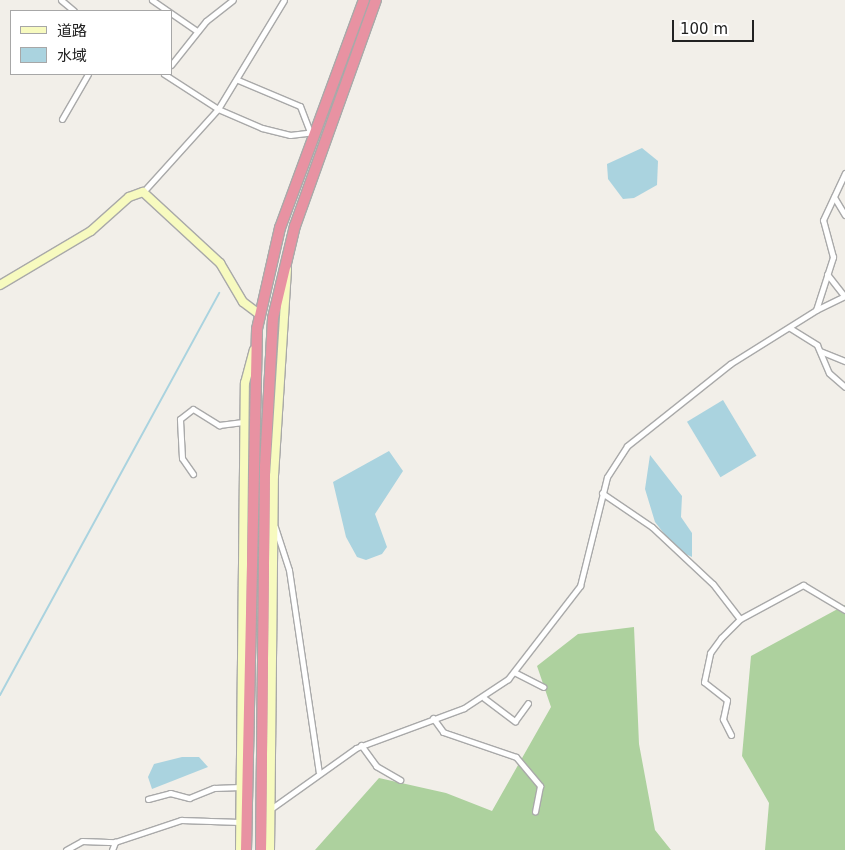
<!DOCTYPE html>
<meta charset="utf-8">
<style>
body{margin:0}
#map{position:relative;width:845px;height:850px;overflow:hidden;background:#f2efe9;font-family:"DejaVu Sans","Noto Sans SC",sans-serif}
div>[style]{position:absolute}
.forest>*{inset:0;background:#add19e}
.water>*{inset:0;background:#aad3df;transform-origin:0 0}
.stream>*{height:2px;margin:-1px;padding:0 1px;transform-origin:1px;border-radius:1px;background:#aad3df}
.roads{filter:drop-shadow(1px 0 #a9a9a9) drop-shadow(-1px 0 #a9a9a9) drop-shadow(0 1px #a9a9a9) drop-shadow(0 -1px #a9a9a9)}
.street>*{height:5px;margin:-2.5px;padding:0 2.5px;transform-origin:2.5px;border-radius:2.5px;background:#fff}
.secondary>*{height:8px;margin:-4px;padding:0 4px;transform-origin:4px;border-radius:4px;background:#f7fabf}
.highway>*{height:10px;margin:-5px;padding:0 5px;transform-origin:5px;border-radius:5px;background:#e892a2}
span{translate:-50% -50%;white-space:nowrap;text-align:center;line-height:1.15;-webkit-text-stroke:4.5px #fff;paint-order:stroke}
.legend{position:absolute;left:10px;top:10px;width:162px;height:65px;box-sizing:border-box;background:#fff;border:1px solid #a7a7a7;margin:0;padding:6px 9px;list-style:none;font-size:15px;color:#222}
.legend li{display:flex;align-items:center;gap:10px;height:25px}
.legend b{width:25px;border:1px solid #a7a7a7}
.scale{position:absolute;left:672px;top:20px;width:82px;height:22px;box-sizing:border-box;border:2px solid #222;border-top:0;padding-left:6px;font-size:15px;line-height:18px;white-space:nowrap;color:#222;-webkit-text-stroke:4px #fff;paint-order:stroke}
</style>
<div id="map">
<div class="forest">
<div style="clip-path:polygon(845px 605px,845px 850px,765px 850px,769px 803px,742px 756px,751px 656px)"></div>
<div style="clip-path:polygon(634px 627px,639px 744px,655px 830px,671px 850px,315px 850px,379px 778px,446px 793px,492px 811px,551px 707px,537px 666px,578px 634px)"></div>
</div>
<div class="water">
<div style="clip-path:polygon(642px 148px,658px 161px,657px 185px,634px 198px,623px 199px,608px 179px,607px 164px)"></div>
<div style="left:723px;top:400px;width:65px;height:42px;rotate:59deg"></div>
<div style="clip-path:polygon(389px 451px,403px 471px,375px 514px,387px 547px,382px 554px,366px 560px,357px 557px,346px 537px,333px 482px)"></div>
<div style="clip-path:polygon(650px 455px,682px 496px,681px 517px,692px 533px,692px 557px,677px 550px,655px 522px,645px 489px)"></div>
<div style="clip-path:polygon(182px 757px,199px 757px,208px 767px,152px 789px,148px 777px,154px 764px)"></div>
</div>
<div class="stream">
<div style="left:0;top:695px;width:458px;rotate:-61.4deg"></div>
</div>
<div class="roads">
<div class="street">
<div style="left:61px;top:0;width:17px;rotate:40deg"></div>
<div style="left:152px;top:0;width:55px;rotate:34.6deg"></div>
<div style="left:171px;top:65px;width:56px;rotate:-51.5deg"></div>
<div style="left:206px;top:21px;width:34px;rotate:-38deg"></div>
<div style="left:164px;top:74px;width:64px;rotate:32.9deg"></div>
<div style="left:218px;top:109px;width:48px;rotate:23.4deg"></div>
<div style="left:262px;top:128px;width:29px;rotate:14deg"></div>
<div style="left:290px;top:135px;width:25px;rotate:-7deg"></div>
<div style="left:238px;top:80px;width:67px;rotate:22.8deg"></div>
<div style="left:300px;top:106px;width:28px;rotate:69deg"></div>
<div style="left:62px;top:119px;width:52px;rotate:-60deg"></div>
<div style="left:143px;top:192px;width:112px;rotate:-47.9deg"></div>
<div style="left:218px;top:109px;width:127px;rotate:-58.8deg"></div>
<div style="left:834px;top:197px;width:21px;rotate:59deg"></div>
<div style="left:827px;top:274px;width:28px;rotate:52deg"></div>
<div style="left:816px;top:310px;width:32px;rotate:-26deg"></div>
<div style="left:790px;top:328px;width:32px;rotate:32deg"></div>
<div style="left:817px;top:345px;width:30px;rotate:67deg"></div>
<div style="left:829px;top:373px;width:21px;rotate:41deg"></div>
<div style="left:820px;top:351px;width:27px;rotate:22deg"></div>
<div style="left:193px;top:474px;width:19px;rotate:-125deg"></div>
<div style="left:182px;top:458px;width:39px;rotate:-93deg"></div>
<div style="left:180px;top:419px;width:16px;rotate:-38deg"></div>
<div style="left:193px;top:409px;width:31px;rotate:32deg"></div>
<div style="left:219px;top:425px;width:26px;rotate:-7deg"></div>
<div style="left:602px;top:493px;width:60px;rotate:34.2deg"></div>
<div style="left:652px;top:527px;width:83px;rotate:43.1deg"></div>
<div style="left:713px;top:584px;width:44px;rotate:52.4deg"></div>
<div style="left:275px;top:527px;width:45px;rotate:72deg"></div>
<div style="left:289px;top:570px;width:204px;rotate:81.6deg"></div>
<div style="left:514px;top:672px;width:33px;rotate:27deg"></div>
<div style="left:484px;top:698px;width:39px;rotate:37deg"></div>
<div style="left:515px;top:721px;width:22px;rotate:-54deg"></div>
<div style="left:433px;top:718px;width:17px;rotate:54deg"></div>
<div style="left:443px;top:732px;width:77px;rotate:18.9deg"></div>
<div style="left:516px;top:757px;width:38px;rotate:50deg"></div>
<div style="left:540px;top:786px;width:26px;rotate:101deg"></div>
<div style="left:731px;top:735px;width:18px;rotate:-117deg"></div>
<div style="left:723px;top:719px;width:19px;rotate:-78deg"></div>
<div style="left:727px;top:700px;width:29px;rotate:-142deg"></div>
<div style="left:704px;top:682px;width:30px;rotate:-78deg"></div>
<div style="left:710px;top:653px;width:19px;rotate:-54deg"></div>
<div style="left:721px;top:638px;width:27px;rotate:-45deg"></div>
<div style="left:740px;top:619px;width:72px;rotate:-28.4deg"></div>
<div style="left:803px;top:585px;width:49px;rotate:30.8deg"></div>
<div style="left:361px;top:745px;width:26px;rotate:54deg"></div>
<div style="left:376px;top:766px;width:28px;rotate:30deg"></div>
<div style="left:148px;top:799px;width:23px;rotate:-15deg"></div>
<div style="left:170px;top:793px;width:20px;rotate:15deg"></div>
<div style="left:189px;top:798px;width:27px;rotate:-22deg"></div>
<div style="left:214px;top:788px;width:27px;rotate:-2deg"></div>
<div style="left:272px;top:808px;width:103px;rotate:-35.5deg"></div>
<div style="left:356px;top:748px;width:115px;rotate:-20.3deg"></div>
<div style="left:464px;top:708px;width:53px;rotate:-33.4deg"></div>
<div style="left:508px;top:679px;width:118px;rotate:-52.3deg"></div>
<div style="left:580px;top:586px;width:112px;rotate:-76.1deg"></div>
<div style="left:607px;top:477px;width:37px;rotate:-57deg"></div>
<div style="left:627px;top:446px;width:132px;rotate:-38.5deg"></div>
<div style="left:730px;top:364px;width:102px;rotate:-32.1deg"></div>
<div style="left:816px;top:310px;width:56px;rotate:-72.2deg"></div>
<div style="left:833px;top:257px;width:38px;rotate:-105deg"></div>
<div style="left:823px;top:220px;width:52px;rotate:-64.9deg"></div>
<div style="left:66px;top:850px;width:18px;rotate:-29deg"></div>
<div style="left:82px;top:841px;width:33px;rotate:2deg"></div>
<div style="left:115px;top:842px;width:70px;rotate:-18.4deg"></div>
<div style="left:181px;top:820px;width:59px;rotate:1.9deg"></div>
<div style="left:112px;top:850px;width:9px;rotate:-69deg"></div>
</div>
<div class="secondary">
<div style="left:0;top:285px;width:106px;rotate:-30.7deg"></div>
<div style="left:91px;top:231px;width:51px;rotate:-41.8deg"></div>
<div style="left:129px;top:197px;width:15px;rotate:-20deg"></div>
<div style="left:143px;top:192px;width:105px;rotate:42.7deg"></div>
<div style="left:220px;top:263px;width:45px;rotate:59.5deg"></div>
<div style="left:243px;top:302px;width:20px;rotate:37deg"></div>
<div style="left:240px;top:850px;width:467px;rotate:-89.4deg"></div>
<div style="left:245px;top:383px;width:34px;rotate:-75deg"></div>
<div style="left:270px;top:850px;width:374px;rotate:-89.4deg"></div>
<div style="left:274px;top:476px;width:207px;rotate:-86.4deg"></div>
</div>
<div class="highway">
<div style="left:246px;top:850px;width:521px;rotate:-88.79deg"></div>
<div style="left:257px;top:329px;width:104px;rotate:-77.2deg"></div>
<div style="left:280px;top:228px;width:243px;rotate:-69.8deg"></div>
<div style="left:261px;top:850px;width:384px;rotate:-89.4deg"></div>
<div style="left:265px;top:466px;width:148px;rotate:-86.9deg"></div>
<div style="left:273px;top:318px;width:95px;rotate:-76.6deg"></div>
<div style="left:295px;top:226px;width:240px;rotate:-70.3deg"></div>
</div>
</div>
<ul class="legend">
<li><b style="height:6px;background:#f7fabf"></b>道路</li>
<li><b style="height:14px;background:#aad3df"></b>水域</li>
</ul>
<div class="scale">100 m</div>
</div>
